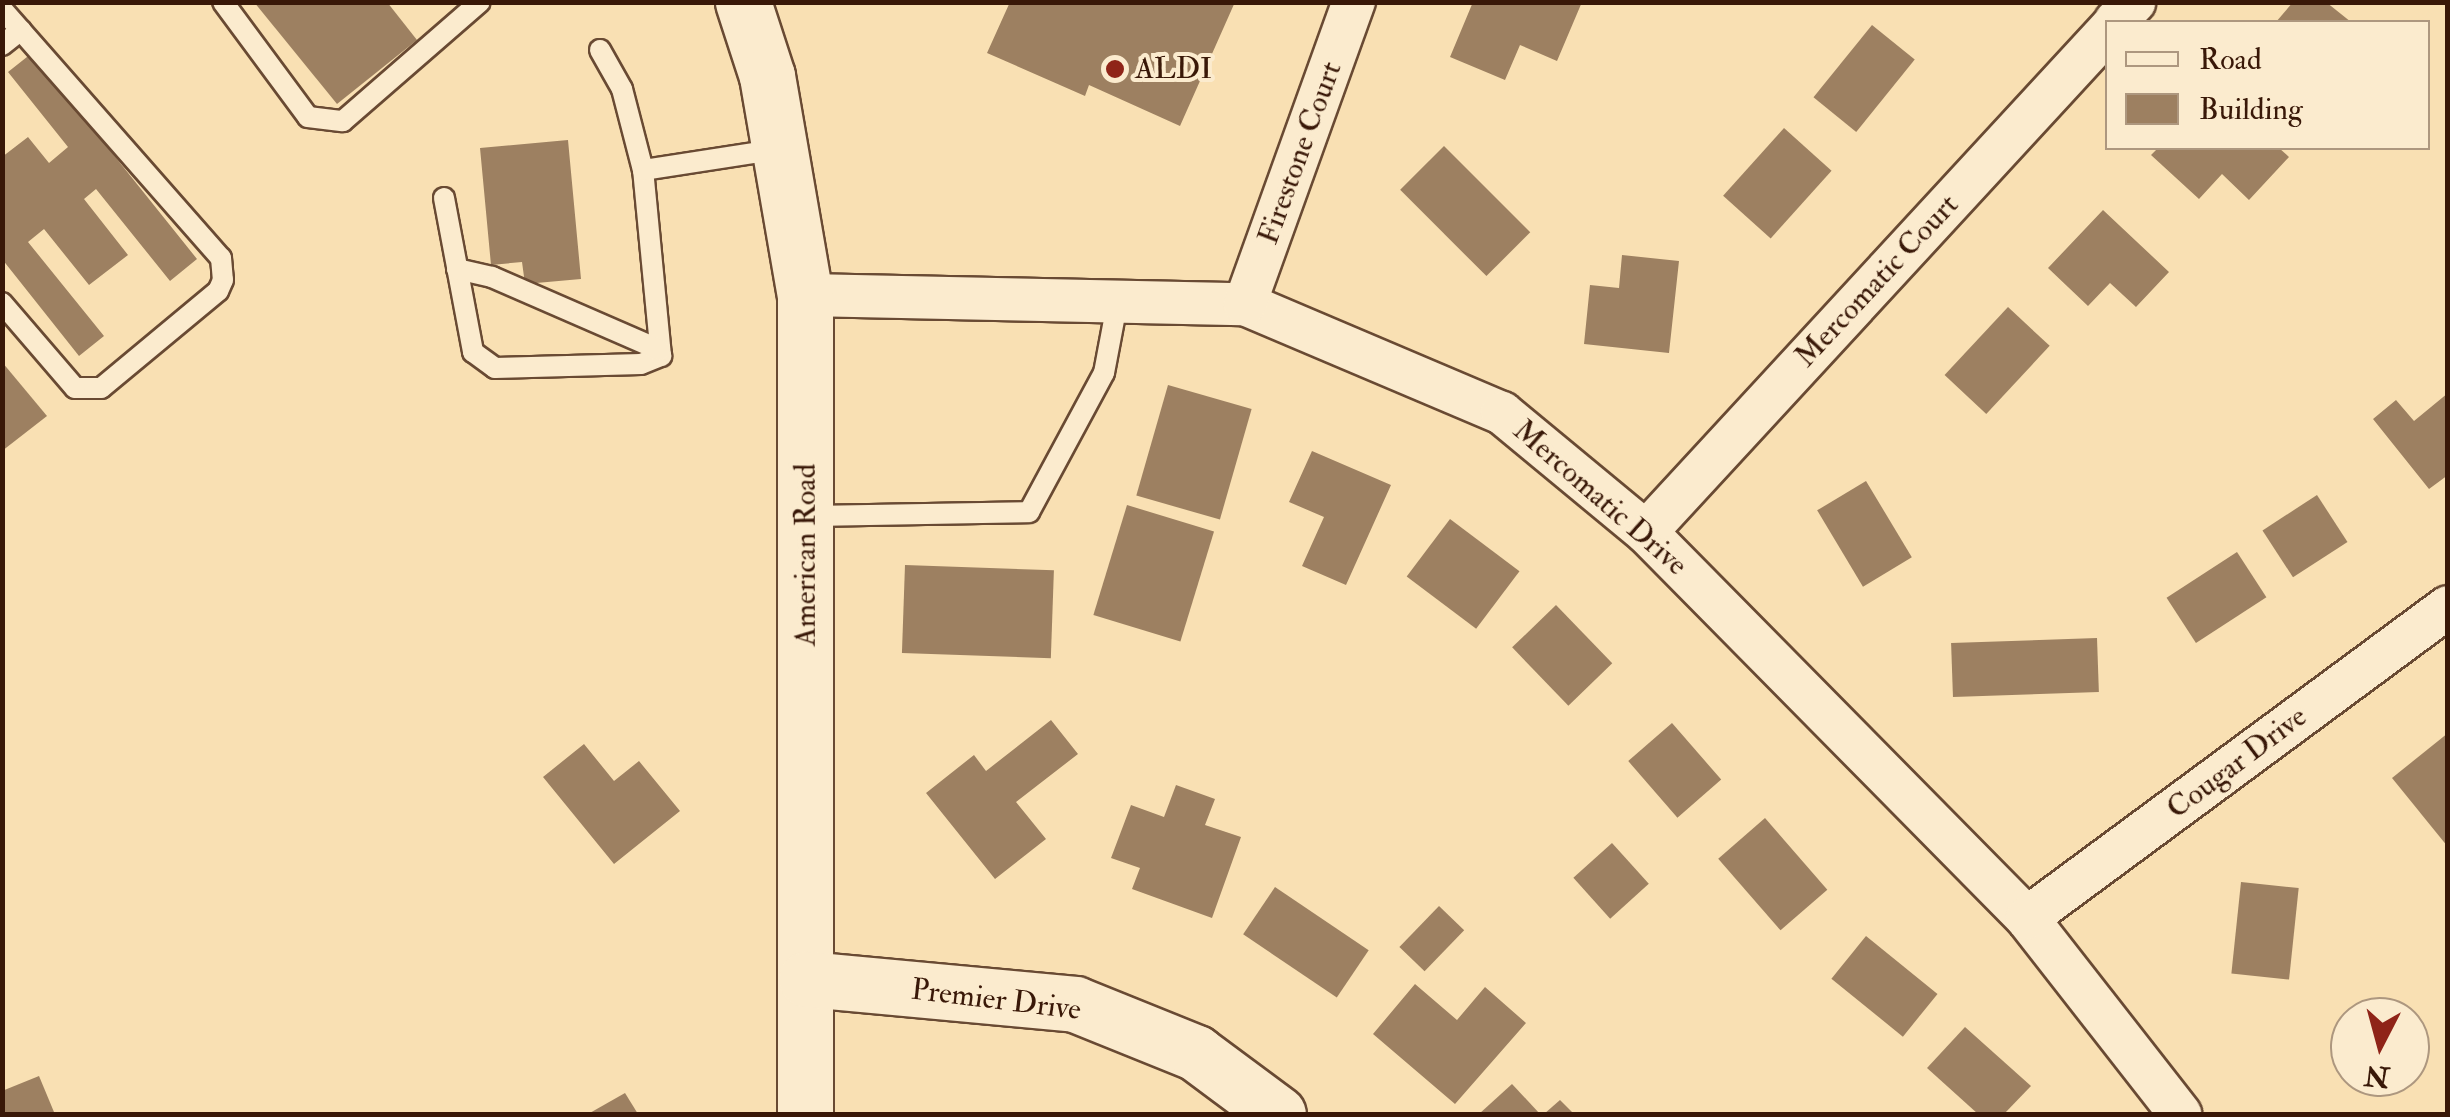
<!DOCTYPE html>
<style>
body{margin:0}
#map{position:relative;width:2450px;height:1117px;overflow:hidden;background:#f9e0b3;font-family:"IM FELL Double Pica",serif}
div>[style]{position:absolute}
.building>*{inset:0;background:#9d8061;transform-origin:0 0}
.roads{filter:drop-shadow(2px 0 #694a33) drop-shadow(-2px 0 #694a33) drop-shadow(0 2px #694a33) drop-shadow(0 -2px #694a33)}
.lane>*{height:20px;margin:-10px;padding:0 10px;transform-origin:10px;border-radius:10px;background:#fbebce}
.street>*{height:42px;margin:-21px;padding:0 21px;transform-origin:21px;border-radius:21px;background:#fbebce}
.secondary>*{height:55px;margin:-27.5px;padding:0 27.5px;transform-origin:27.5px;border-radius:27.5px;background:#fbebce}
.dots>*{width:28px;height:28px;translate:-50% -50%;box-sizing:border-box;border:5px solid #fbebce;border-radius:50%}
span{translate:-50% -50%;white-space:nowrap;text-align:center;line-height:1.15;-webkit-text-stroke:8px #fbebce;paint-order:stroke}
.poi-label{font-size:30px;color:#391808}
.left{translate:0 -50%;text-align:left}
.street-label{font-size:30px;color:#391808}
.frame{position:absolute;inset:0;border:5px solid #391808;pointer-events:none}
.legend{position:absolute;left:2105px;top:20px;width:325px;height:130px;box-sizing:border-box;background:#fbebce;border:2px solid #ad977f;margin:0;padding:12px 18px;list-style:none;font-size:30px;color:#391808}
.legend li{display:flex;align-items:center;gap:20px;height:50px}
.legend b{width:50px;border:2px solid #ad977f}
.north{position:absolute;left:2330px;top:997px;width:100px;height:100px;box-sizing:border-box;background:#fbebce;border:2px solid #ad977f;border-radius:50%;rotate:186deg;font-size:28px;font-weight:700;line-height:40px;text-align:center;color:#391808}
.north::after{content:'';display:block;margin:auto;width:35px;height:45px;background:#8f2418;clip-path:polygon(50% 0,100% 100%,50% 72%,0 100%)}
</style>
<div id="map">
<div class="building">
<div style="clip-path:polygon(254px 2px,387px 2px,417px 40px,337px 104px)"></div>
<div style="clip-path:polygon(1010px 2px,1235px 2px,1180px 126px,1089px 85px,1085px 96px,987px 53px)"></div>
<div style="clip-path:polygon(1473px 2px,1582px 2px,1557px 61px,1520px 45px,1505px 80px,1450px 57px)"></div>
<div style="clip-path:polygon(2293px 2px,2326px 2px,2351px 22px,2276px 22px)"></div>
<div style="left:1872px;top:25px;width:55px;height:93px;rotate:39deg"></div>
<div style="clip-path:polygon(32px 53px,197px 259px,170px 281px,96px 189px,84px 199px,128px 255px,89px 285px,44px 229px,28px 242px,104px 336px,79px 356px,2px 259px,2px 157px,28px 137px,49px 163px,68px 147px,8px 72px)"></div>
<div style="left:1784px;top:128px;width:64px;height:91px;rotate:42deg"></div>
<div style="clip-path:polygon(568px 140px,581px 279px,525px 284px,522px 262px,491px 265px,480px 148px)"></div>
<div style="left:1444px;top:146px;width:122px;height:62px;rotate:45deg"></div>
<div style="clip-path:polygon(2158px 148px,2279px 148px,2289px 157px,2249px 200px,2222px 174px,2199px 199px,2151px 155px)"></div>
<div style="clip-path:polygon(2103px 210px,2169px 272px,2136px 307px,2110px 283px,2088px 306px,2048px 268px)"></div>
<div style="clip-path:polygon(1622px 255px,1679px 261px,1669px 353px,1584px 344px,1590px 285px,1619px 288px)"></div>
<div style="left:2008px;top:307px;width:57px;height:93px;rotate:43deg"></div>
<div style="clip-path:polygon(2px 362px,47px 416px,2px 451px)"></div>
<div style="left:1168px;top:385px;width:87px;height:115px;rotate:16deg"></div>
<div style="clip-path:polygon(2448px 393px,2448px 475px,2429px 489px,2373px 419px,2396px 400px,2414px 421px)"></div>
<div style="clip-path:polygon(1312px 451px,1391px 485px,1346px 585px,1302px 566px,1324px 517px,1289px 502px)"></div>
<div style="left:1866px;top:481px;width:89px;height:57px;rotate:59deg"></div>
<div style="left:2317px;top:495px;width:56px;height:65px;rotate:57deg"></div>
<div style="left:1127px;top:505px;width:91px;height:115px;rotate:17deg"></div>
<div style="left:1450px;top:519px;width:87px;height:72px;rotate:37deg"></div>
<div style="left:2237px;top:552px;width:54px;height:84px;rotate:57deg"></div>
<div style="left:905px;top:565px;width:149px;height:88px;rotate:2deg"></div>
<div style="left:1556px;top:605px;width:81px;height:61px;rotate:46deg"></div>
<div style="left:2097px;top:638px;width:54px;height:146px;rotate:88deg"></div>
<div style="clip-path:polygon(1051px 720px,1078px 754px,1016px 802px,1046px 839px,995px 879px,926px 793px,974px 755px,986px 771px)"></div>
<div style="left:1672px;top:723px;width:75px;height:58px;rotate:49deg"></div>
<div style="clip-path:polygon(2448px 733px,2448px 847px,2392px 778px)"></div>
<div style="clip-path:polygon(584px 744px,614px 781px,639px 761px,680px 811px,614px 864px,543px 777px)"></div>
<div style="clip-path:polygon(1176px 785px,1215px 799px,1205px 825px,1241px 837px,1212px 918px,1132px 889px,1140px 868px,1111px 858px,1131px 805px,1164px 817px)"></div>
<div style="left:1765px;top:818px;width:95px;height:62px;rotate:49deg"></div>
<div style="left:1612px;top:843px;width:55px;height:52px;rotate:48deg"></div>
<div style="left:2241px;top:882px;width:58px;height:92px;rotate:6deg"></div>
<div style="left:1275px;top:887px;width:113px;height:57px;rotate:34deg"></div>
<div style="left:1439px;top:906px;width:35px;height:57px;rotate:44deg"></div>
<div style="left:1866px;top:936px;width:92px;height:55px;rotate:39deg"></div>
<div style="clip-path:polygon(1415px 984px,1457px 1020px,1485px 987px,1526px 1023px,1455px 1104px,1373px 1034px)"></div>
<div style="clip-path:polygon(1965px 1027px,2031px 1086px,2004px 1114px,1978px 1114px,1927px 1068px)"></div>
<div style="clip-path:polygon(39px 1076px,54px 1112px,2px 1114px,2px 1091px)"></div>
<div style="clip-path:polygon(1512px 1084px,1540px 1114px,1479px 1114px)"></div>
<div style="clip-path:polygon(625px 1093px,638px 1114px,588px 1114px)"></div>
<div style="clip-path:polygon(1560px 1100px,1574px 1114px,1544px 1114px)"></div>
</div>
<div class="roads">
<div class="lane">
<div style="left:223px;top:2px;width:143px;rotate:53.5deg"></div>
<div style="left:308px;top:117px;width:35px;rotate:7deg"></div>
<div style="left:343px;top:121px;width:181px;rotate:-41deg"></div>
<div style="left:2px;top:9px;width:332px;rotate:48.7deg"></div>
<div style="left:221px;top:258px;width:22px;rotate:85deg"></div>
<div style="left:223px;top:280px;width:12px;rotate:114deg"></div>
<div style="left:218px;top:291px;width:152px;rotate:140.3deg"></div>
<div style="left:101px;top:388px;width:26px;rotate:180deg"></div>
<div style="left:75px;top:388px;width:112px;rotate:-130.7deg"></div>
<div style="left:2px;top:45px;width:24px;rotate:-38deg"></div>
<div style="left:600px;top:50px;width:45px;rotate:60.6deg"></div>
<div style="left:622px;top:89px;width:84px;rotate:75.5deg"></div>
<div style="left:444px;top:198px;width:157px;rotate:79.3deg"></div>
<div style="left:473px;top:352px;width:27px;rotate:36deg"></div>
<div style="left:495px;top:368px;width:146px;rotate:-1.6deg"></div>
<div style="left:641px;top:364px;width:22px;rotate:-22deg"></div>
<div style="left:661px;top:356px;width:187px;rotate:-95.5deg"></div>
<div style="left:643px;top:170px;width:137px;rotate:-8.8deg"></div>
<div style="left:457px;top:269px;width:36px;rotate:13deg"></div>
<div style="left:492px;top:277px;width:183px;rotate:23.5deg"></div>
<div style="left:808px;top:516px;width:221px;rotate:-1deg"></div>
<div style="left:1029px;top:512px;width:158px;rotate:-61.7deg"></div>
<div style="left:1104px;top:373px;width:75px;rotate:-79.3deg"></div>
</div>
<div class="street">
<div style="left:2115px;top:22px;width:28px;rotate:-46deg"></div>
<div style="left:805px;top:295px;width:440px;rotate:1.2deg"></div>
<div style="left:1245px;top:304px;width:279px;rotate:23deg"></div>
<div style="left:1502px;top:413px;width:187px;rotate:39.6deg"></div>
<div style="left:1646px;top:532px;width:542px;rotate:45.37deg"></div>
<div style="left:2027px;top:918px;width:249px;rotate:52deg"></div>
<div style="left:1245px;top:304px;width:321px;rotate:-70.2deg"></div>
<div style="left:1646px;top:532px;width:682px;rotate:-47.32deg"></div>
<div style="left:2027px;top:918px;width:523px;rotate:-36.45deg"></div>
</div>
<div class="secondary">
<div style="left:743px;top:2px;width:78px;rotate:72deg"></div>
<div style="left:767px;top:76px;width:222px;rotate:80.2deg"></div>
<div style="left:805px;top:295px;width:819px;rotate:90deg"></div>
<div style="left:806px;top:979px;width:270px;rotate:5.3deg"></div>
<div style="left:1075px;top:1004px;width:131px;rotate:22deg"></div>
<div style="left:1196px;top:1053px;width:102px;rotate:36.6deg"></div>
</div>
</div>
<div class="dots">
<div style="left:1115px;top:69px;background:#8f2418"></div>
</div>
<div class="poi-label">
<span class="left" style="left:1135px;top:69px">ALDI</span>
</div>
<div class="street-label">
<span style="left:1300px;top:153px;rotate:-70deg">Firestone Court</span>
<span style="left:1877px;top:281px;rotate:-47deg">Mercomatic Court</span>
<span style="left:1600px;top:498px;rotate:41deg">Mercomatic Drive</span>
<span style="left:806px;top:555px;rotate:-90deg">American Road</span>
<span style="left:2237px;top:763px;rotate:-37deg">Cougar Drive</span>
<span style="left:996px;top:1000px;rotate:7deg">Premier Drive</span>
</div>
<div class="frame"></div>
<ul class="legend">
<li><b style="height:12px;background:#fbebce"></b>Road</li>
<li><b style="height:28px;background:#9d8061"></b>Building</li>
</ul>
<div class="north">N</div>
</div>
